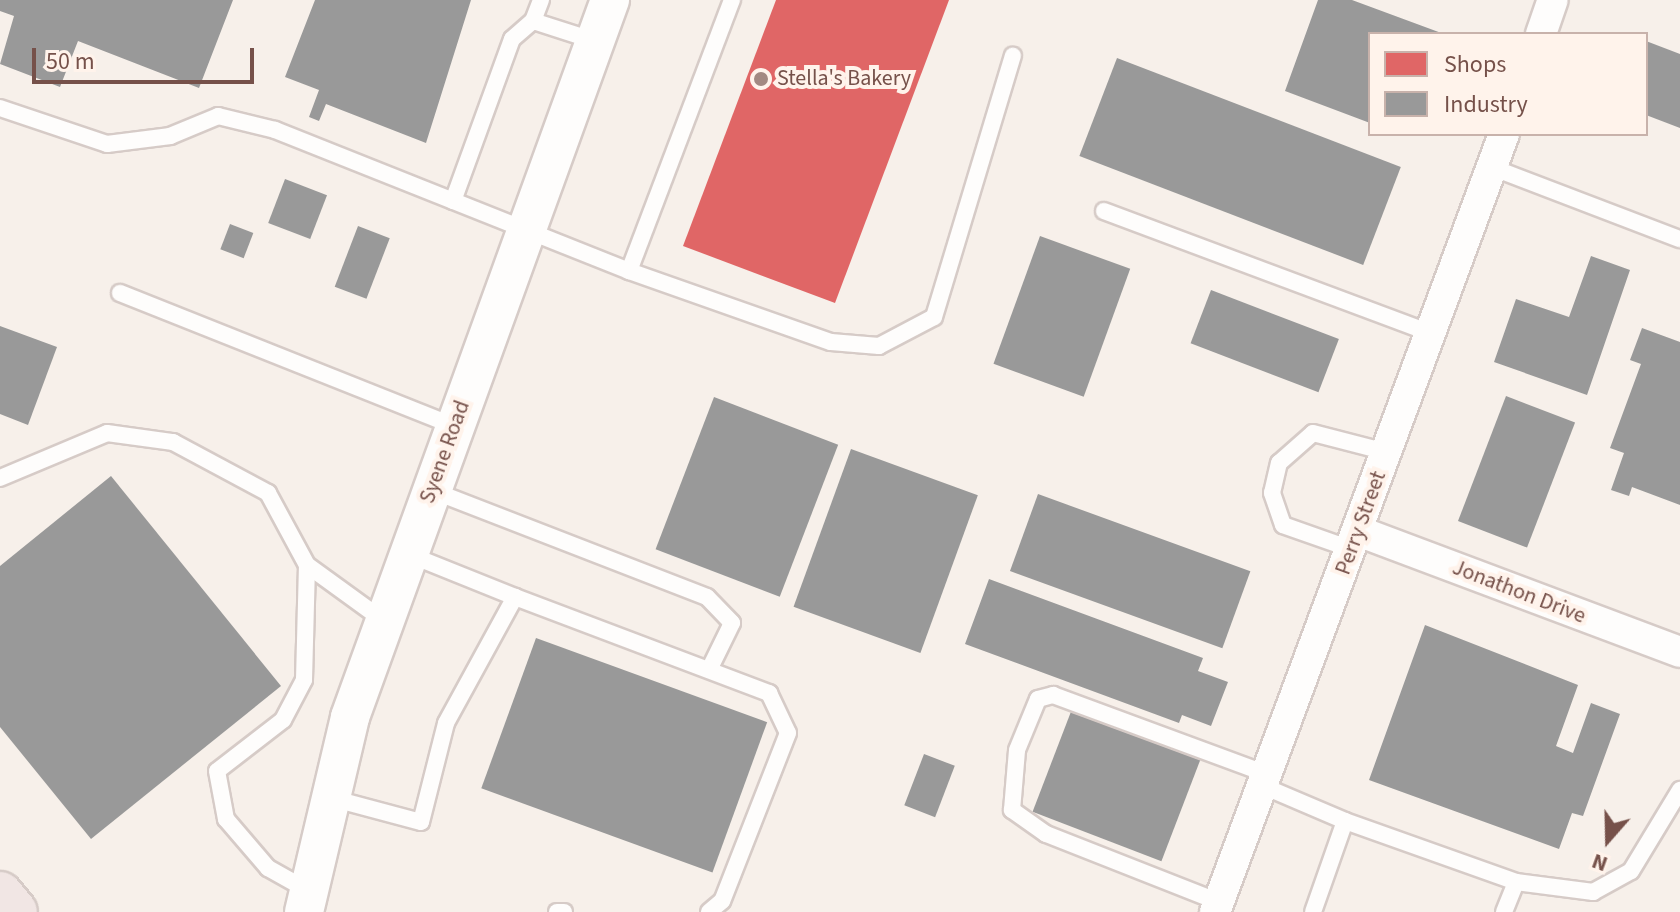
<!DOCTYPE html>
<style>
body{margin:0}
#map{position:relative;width:1680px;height:912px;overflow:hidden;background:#f7f0ea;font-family:"Source Sans 3",sans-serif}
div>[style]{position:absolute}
.shops>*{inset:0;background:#e06666}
.industry>*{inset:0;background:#999;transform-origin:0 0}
.roads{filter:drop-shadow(2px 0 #d6cbc7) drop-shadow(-2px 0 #d6cbc7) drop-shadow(0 2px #d6cbc7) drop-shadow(0 -2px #d6cbc7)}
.service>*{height:16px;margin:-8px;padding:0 8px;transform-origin:8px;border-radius:8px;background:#fefdfc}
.minor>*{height:30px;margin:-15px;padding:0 15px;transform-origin:15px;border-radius:15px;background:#fefdfc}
.tertiary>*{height:38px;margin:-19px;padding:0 19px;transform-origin:19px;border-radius:19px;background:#fefdfc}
.motorway>*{height:44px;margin:-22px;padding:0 22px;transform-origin:22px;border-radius:22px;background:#f1e6e4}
.dots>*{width:22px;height:22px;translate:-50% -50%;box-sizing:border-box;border:4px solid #fff3eb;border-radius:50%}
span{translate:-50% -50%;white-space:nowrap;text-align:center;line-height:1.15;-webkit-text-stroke:8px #fff3eb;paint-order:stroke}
.poi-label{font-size:22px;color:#76514a}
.left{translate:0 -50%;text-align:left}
.street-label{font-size:22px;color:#76514a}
.legend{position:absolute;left:1368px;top:32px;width:280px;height:104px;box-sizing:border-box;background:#fff3eb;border:2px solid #c8b2ab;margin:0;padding:10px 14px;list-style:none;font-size:24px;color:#76514a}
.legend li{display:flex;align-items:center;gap:16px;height:40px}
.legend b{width:40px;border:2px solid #c8b2ab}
.north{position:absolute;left:1568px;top:800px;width:80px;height:80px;-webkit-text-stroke:6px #fff3eb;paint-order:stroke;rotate:200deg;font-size:22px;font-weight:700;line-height:32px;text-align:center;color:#76514a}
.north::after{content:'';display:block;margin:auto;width:28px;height:36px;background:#76514a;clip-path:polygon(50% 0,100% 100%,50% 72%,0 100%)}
.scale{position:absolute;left:32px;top:48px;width:222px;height:36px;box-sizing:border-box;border:4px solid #76514a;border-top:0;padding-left:10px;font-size:24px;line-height:28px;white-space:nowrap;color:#76514a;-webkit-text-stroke:6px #fff3eb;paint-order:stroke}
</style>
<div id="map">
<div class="shops">
<div style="clip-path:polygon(776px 0,949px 0,835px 303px,683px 246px)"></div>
</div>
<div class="industry">
<div style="clip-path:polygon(0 0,233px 0,199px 88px,78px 41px,60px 87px,0 64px,14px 16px,0 11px)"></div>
<div style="clip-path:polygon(315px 0,471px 0,426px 143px,326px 104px,319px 121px,309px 117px,319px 90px,285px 77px)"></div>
<div style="clip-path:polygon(1318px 0,1352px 0,1444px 34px,1370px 34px,1370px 123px,1285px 91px)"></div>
<div style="clip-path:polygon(1646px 41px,1680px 54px,1680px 128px,1646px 115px)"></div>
<div style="left:1117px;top:58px;width:304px;height:105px;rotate:21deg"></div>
<div style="left:285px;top:179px;width:45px;height:47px;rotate:21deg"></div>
<div style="left:230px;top:224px;width:25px;height:27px;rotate:21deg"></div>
<div style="left:358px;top:226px;width:34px;height:65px;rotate:21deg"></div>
<div style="left:1040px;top:236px;width:96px;height:136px;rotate:20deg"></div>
<div style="clip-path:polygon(1591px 256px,1630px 270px,1587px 395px,1494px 362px,1516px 299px,1569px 317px)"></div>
<div style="left:1211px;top:290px;width:137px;height:57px;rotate:21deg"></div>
<div style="clip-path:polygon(0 326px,57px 347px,28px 425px,0 414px)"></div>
<div style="clip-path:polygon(1642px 328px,1680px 342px,1680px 505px,1632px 487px,1629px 496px,1611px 490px,1624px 453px,1610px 448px,1641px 364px,1630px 360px)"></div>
<div style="left:1506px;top:396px;width:74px;height:134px;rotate:21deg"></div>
<div style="left:714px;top:397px;width:133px;height:163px;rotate:21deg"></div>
<div style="left:851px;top:449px;width:135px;height:168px;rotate:20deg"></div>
<div style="clip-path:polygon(111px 476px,281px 686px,91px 839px,0 727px,0 566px)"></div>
<div style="left:1038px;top:494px;width:226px;height:82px;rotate:20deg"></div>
<div style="clip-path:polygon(989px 579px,1203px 658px,1198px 671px,1228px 682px,1211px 726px,1182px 715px,1179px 723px,965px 644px)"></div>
<div style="clip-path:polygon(1425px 625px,1578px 685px,1556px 746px,1573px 753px,1591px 703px,1620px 714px,1583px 816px,1572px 813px,1559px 849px,1369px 780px)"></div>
<div style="left:536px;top:638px;width:246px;height:160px;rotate:20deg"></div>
<div style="left:1072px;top:709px;width:138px;height:110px;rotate:21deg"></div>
<div style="left:924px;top:754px;width:33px;height:55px;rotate:21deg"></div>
</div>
<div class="roads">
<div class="service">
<div style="left:541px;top:0;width:22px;rotate:111deg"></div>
<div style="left:533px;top:21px;width:65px;rotate:17.9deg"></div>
<div style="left:0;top:108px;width:113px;rotate:18.6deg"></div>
<div style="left:107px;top:144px;width:64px;rotate:-7.2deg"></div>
<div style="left:170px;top:136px;width:52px;rotate:-22.6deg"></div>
<div style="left:218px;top:116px;width:59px;rotate:13.8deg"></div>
<div style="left:275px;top:130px;width:381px;rotate:21.7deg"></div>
<div style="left:629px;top:271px;width:290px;rotate:-69.2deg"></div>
<div style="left:1491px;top:167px;width:202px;rotate:20.9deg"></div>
<div style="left:453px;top:201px;width:172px;rotate:-70deg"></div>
<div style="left:512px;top:39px;width:28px;rotate:-41deg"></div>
<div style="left:1104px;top:211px;width:349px;rotate:20.5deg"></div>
<div style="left:629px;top:271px;width:214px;rotate:19.4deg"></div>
<div style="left:831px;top:342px;width:48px;rotate:4.8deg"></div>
<div style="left:879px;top:346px;width:62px;rotate:-27.8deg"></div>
<div style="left:934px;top:317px;width:273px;rotate:-73.2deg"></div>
<div style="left:120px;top:293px;width:360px;rotate:21.7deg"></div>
<div style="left:0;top:478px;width:116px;rotate:-22.8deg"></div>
<div style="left:107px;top:433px;width:67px;rotate:7.8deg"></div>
<div style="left:173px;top:442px;width:108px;rotate:28.2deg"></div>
<div style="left:268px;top:493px;width:82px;rotate:61.6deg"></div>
<div style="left:307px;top:565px;width:95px;rotate:36deg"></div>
<div style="left:431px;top:490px;width:296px;rotate:21.2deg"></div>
<div style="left:707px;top:597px;width:36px;rotate:46deg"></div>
<div style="left:732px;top:623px;width:52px;rotate:116.1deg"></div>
<div style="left:1351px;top:549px;width:72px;rotate:-160.6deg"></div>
<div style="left:1283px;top:525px;width:34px;rotate:-109deg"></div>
<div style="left:1272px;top:493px;width:31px;rotate:-77deg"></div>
<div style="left:1279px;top:463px;width:45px;rotate:-41.4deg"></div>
<div style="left:1313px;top:433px;width:76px;rotate:14.4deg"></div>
<div style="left:307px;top:565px;width:115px;rotate:91.5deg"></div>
<div style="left:304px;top:680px;width:45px;rotate:117.7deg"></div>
<div style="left:283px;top:720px;width:83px;rotate:142.3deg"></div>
<div style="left:217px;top:771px;width:49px;rotate:79.4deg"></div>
<div style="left:226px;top:819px;width:65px;rotate:49.4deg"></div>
<div style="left:268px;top:868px;width:45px;rotate:29.4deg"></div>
<div style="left:515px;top:597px;width:272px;rotate:20.7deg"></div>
<div style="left:769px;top:693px;width:44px;rotate:64.6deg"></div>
<div style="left:788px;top:733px;width:180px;rotate:111.4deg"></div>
<div style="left:722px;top:901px;width:17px;rotate:140deg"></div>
<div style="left:1263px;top:786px;width:89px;rotate:23.1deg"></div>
<div style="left:1345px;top:821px;width:96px;rotate:109.4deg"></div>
<div style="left:331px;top:798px;width:93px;rotate:14.9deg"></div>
<div style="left:421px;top:822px;width:102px;rotate:-75.8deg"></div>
<div style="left:446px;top:723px;width:144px;rotate:-61.3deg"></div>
<div style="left:515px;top:597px;width:115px;rotate:-158.1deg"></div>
<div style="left:1345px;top:821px;width:182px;rotate:19.6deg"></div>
<div style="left:1516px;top:882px;width:78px;rotate:7.4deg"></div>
<div style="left:1593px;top:892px;width:43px;rotate:-28.9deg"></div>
<div style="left:1631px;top:871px;width:95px;rotate:-58.8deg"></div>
<div style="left:1219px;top:902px;width:186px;rotate:-158.5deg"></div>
<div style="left:1046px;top:834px;width:42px;rotate:-144.8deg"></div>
<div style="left:1012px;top:810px;width:60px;rotate:-85.2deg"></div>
<div style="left:1017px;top:750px;width:55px;rotate:-67.6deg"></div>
<div style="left:1038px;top:699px;width:16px;rotate:-15deg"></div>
<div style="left:1053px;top:695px;width:228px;rotate:20.3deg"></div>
<div style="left:557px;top:912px;width:7px"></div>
<div style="left:1504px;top:912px;width:32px;rotate:-68deg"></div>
</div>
<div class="minor">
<div style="left:1541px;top:34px;width:36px;rotate:-71deg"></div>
<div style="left:1358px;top:531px;width:344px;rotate:20.6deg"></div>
<div style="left:1215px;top:912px;width:830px;rotate:-69.62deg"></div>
</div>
<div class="tertiary">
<div style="left:304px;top:912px;width:200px;rotate:-76.7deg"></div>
<div style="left:350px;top:717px;width:763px;rotate:-70.07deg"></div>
</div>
<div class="motorway">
<div style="left:0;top:894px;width:23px;rotate:50deg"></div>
</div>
</div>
<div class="dots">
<div style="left:761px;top:79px;background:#a38982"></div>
</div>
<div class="poi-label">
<span class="left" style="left:777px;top:79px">Stella's Bakery</span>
</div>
<div class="street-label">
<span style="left:445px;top:452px;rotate:-70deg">Syene Road</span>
<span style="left:1361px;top:523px;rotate:-70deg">Perry Street</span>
<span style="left:1519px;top:592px;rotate:21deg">Jonathon Drive</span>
</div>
<ul class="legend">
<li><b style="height:22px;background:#e06666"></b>Shops</li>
<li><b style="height:22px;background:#999"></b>Industry</li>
</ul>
<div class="north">N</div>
<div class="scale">50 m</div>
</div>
